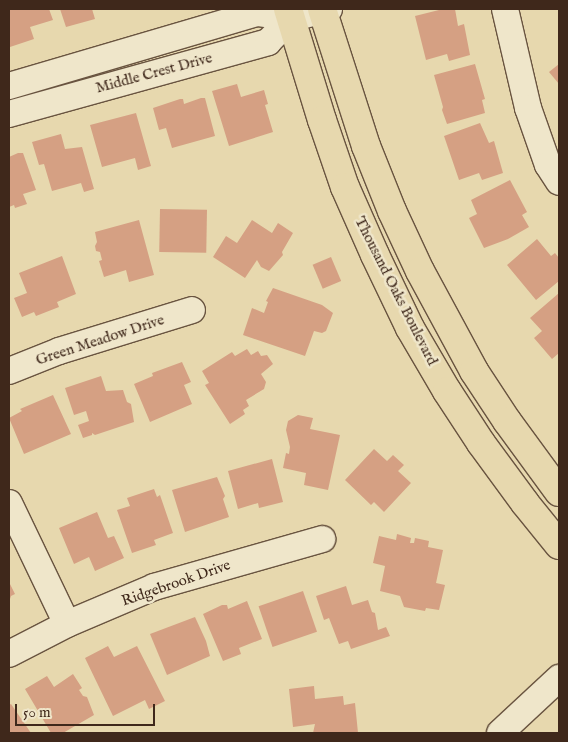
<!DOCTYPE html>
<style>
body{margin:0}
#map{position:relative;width:568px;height:742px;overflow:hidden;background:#e7d8ae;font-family:"IM FELL English",serif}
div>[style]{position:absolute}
.building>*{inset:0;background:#d5a083;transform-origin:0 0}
.roads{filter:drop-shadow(1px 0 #695440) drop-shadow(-1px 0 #695440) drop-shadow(0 1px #695440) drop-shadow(0 -1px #695440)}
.minor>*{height:26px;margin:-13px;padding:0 13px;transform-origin:13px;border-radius:13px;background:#efe6ca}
.major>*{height:28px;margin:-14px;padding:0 14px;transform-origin:14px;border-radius:14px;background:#e7d8ae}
span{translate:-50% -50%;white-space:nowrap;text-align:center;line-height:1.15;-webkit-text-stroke:5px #efe6ca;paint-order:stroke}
.street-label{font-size:15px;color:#3f281b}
.frame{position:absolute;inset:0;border:10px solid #3f281b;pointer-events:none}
.scale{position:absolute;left:15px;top:704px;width:140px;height:22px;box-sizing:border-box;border:2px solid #3f281b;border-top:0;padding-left:6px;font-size:15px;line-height:18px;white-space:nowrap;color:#3f281b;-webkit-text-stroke:4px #efe6ca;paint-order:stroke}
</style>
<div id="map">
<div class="building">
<div style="clip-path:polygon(9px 9px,49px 9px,53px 20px,30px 27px,34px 39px,10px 47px)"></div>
<div style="clip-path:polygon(60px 9px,92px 9px,95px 19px,66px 27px)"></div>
<div style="clip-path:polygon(443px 9px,455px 9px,458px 26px,464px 24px,470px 55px,449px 61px,447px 54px,426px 60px,415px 16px)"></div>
<div style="clip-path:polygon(475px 64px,485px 99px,482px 100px,485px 113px,447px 124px,442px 110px,443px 107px,434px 75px)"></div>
<div style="clip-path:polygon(559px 64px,559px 84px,549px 72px)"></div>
<div style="clip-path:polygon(237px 84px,241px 97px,264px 90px,268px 104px,265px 105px,273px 132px,229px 146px,212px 91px)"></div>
<div style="clip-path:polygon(201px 98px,205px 98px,215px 136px,172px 148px,166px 128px,159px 130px,153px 108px,180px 99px,183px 99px,184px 104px)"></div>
<div style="clip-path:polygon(136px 113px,151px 166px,138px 170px,135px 158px,102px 167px,90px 125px)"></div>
<div style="clip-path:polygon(480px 123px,489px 143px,494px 141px,503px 173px,482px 180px,479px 173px,459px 180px,444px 136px)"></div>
<div style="clip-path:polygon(61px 134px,65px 149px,82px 147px,94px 189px,84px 192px,81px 183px,52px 191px,44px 164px,39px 165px,32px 142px)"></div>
<div style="clip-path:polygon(18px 153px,23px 153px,36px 190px,23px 194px,27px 204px,15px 208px,14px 205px,9px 207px,9px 157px)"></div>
<div style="clip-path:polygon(510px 180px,527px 212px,522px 215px,529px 227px,508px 239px,484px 248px,469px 218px,477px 214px,471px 200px)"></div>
<div style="left:160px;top:209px;width:47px;height:43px;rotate:1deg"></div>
<div style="clip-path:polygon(139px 220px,154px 275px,129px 282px,126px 270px,104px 277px,99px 261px,102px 260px,100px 252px,96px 251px,95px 246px,97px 242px,95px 232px)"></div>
<div style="clip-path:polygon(252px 220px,272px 233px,278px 223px,293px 233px,282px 252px,283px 255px,269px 271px,261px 267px,257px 260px,245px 278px,213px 257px,226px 236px,237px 243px)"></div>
<div style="clip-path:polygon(537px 239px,551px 256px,555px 253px,559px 258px,559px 281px,536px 300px,507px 265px)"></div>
<div style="clip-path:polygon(62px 256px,76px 294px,57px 302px,59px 307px,36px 316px,34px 312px,22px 317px,14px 298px,27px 293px,19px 273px)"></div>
<div style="left:331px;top:257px;width:26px;height:20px;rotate:67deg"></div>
<div style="clip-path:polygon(273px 288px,322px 305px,333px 313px,326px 331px,322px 333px,314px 331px,305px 356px,243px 335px,252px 308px,264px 313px,268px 302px,266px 301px)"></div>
<div style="clip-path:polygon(559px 293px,559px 353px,552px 359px,534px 338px,542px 331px,530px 318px)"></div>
<div style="clip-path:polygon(247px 349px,251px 355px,258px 351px,261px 356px,267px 355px,273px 364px,261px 374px,266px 382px,264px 389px,246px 400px,249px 406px,243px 410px,245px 414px,230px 424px,205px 385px,209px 383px,202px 371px,232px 352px,235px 356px)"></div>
<div style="clip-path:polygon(182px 362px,191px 382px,184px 385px,192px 404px,150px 422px,134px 384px,153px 376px,152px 373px)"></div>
<div style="clip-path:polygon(101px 376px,106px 391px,123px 390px,127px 402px,131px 404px,134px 422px,95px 435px,92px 433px,92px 435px,83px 438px,78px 425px,89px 421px,86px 411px,74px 415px,65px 388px)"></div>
<div style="clip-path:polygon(53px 395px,71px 434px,24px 454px,9px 418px,22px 411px,20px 409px)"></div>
<div style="clip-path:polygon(298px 415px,313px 418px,310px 429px,340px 435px,328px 490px,304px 485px,306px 473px,283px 468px,286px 453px,289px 454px,290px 447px,286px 430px,288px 421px)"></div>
<div style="clip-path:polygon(374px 449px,387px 461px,393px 455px,404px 465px,398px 471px,411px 483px,384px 512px,374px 502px,371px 505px,345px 480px)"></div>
<div style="clip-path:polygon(272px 459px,283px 502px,259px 508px,258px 503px,238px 509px,228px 471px)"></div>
<div style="clip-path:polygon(217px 477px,225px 496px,223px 499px,229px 517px,185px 532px,172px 490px)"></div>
<div style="clip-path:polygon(154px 489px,157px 497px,160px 495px,173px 533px,154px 540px,156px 545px,132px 553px,117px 510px,130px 506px,127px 498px)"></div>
<div style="clip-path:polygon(97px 512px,108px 538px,114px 536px,124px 558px,95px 571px,89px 557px,74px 564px,59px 528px)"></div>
<div style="clip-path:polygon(397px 534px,411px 538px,410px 543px,414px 543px,415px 538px,429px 541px,428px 547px,443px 550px,436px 583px,445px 585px,439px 610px,426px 608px,425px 611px,404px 607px,400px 596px,380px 591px,385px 566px,373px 563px,379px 536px,396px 540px)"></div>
<div style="clip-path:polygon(9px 582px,15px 594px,11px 596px,9px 602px)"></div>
<div style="clip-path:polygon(346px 586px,352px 605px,368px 600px,372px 612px,375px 613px,378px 630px,386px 627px,390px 636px,351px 649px,348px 641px,339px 644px,329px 618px,324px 620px,316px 596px)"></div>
<div style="left:303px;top:591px;width:43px;height:47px;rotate:71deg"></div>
<div style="clip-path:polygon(247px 601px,262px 639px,239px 648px,241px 654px,223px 661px,203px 614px,222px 605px,227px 605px,228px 609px)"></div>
<div style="clip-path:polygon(195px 617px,206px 641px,210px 656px,167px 675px,150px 634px)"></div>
<div style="clip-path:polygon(108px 646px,114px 657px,137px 646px,165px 701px,149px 709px,145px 700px,113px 716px,85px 658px)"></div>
<div style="clip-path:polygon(73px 674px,82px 688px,79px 690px,83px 696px,87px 697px,94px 715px,63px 733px,51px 733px,25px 689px,47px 676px,54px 687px)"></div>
<div style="clip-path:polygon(314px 686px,315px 699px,343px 696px,344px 705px,355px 703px,358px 733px,313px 733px,315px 724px,293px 727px,289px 689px)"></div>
<div style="clip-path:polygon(11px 704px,31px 733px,9px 733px,9px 705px)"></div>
</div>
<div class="roads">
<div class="minor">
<div style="left:505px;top:9px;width:102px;rotate:76.9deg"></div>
<div style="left:528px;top:108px;width:60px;rotate:70.7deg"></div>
<div style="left:548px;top:165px;width:20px;rotate:57deg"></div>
<div style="left:9px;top:86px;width:259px;rotate:-16.4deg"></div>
<div style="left:257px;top:13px;width:34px;rotate:8deg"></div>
<div style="left:291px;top:18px;width:39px;rotate:-13deg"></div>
<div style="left:9px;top:114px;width:269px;rotate:-15.5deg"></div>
<div style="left:268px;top:42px;width:33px;rotate:-46deg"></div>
<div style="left:9px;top:371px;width:54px;rotate:-21.8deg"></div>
<div style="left:59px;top:351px;width:139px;rotate:-17.1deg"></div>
<div style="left:9px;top:503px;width:134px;rotate:64.4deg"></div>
<div style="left:9px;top:654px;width:65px;rotate:-27.3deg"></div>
<div style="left:67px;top:624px;width:95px;rotate:-23deg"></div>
<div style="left:154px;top:587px;width:175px;rotate:-15.9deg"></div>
<div style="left:500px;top:733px;width:81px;rotate:-43deg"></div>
</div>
<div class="major">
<div style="left:288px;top:9px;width:116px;rotate:73deg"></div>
<div style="left:322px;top:120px;width:71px;rotate:71.1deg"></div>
<div style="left:345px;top:187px;width:74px;rotate:66.2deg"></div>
<div style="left:375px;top:255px;width:81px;rotate:64.4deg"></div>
<div style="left:410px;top:328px;width:73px;rotate:59.6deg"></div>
<div style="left:447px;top:391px;width:62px;rotate:56.8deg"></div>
<div style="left:481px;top:443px;width:74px;rotate:53.7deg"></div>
<div style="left:525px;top:503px;width:54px;rotate:51deg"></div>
<div style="left:322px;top:9px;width:144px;rotate:72.2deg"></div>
<div style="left:366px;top:146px;width:70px;rotate:68.2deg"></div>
<div style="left:392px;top:211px;width:66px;rotate:65deg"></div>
<div style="left:420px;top:271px;width:114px;rotate:61.6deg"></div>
<div style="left:474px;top:371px;width:60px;rotate:56.6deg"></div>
<div style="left:507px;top:421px;width:88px;rotate:53.8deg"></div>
</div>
</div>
<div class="street-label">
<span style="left:154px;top:73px;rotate:-15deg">Middle Crest Drive</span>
<span style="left:396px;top:291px;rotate:63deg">Thousand Oaks Boulevard</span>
<span style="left:100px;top:340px;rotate:-18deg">Green Meadow Drive</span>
<span style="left:176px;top:583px;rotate:-19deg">Ridgebrook Drive</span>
</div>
<div class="frame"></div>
<div class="scale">50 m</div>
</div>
